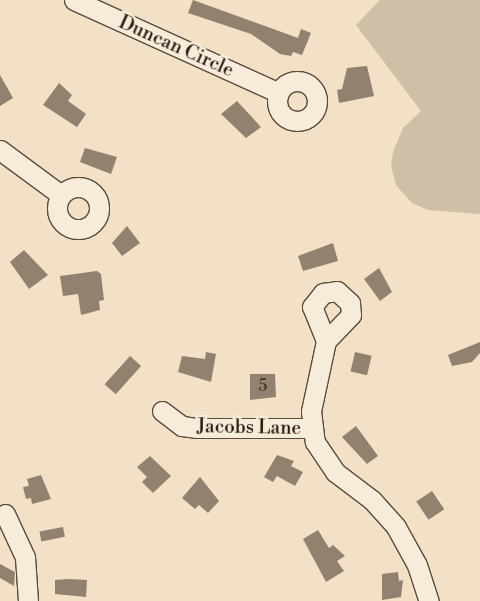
<!DOCTYPE html>
<style>
body{margin:0}
#map{position:relative;width:480px;height:601px;overflow:hidden;background:#f2e1c6;font-family:"Libre Bodoni",serif}
div>[style]{position:absolute}
.green>*{inset:0;background:#d0bfa7}
.building>*{inset:0;background:#91816e;transform-origin:0 0}
.roads{filter:drop-shadow(1px 0 #5a4b3d) drop-shadow(-1px 0 #5a4b3d) drop-shadow(0 1px #5a4b3d) drop-shadow(0 -1px #5a4b3d)}
.minor>*{height:19px;margin:-9.5px;padding:0 9.5px;transform-origin:9.5px;border-radius:9.5px;background:#f7ecda}
.minor>.ring{margin:-9.5px;padding:0;box-sizing:content-box;background:none;border:19px solid #f7ecda;border-radius:50%}
span{translate:-50% -50%;white-space:nowrap;text-align:center;line-height:1.15;-webkit-text-stroke:5px #f7ecda;paint-order:stroke}
.number-label{font-size:16px;color:#423327}
.number-label span{-webkit-text-stroke-width:0}
.street-label{font-size:19px;color:#28190f}
</style>
<div id="map">
<div class="green">
<div style="clip-path:polygon(380px 0,480px 0,480px 214px,428px 210px,412px 203px,396px 185px,391px 166px,393px 152px,403px 128px,421px 111px,356px 25px)"></div>
</div>
<div class="building">
<div style="clip-path:polygon(193px 0,298px 38px,301px 29px,311px 33px,302px 55px,293px 52px,291px 56px,280px 54px,251px 34px,188px 13px)"></div>
<div style="clip-path:polygon(367px 66px,374px 96px,339px 103px,337px 90px,342px 89px,347px 68px)"></div>
<div style="clip-path:polygon(0 75px,13px 98px,0 106px)"></div>
<div style="clip-path:polygon(59px 83px,72px 95px,68px 101px,86px 114px,77px 127px,43px 105px)"></div>
<div style="clip-path:polygon(237px 101px,261px 127px,246px 138px,221px 114px)"></div>
<div style="clip-path:polygon(85px 148px,117px 157px,111px 174px,80px 162px)"></div>
<div style="clip-path:polygon(127px 226px,140px 243px,122px 256px,112px 243px)"></div>
<div style="clip-path:polygon(333px 243px,338px 261px,303px 271px,298px 256px)"></div>
<div style="clip-path:polygon(24px 250px,48px 275px,29px 289px,10px 262px)"></div>
<div style="clip-path:polygon(379px 268px,392px 292px,380px 301px,364px 279px)"></div>
<div style="clip-path:polygon(97px 271px,101px 274px,104px 300px,99px 301px,100px 310px,81px 315px,78px 294px,63px 296px,60px 276px)"></div>
<div style="clip-path:polygon(480px 342px,480px 353px,472px 362px,452px 366px,448px 355px)"></div>
<div style="clip-path:polygon(206px 352px,216px 354px,211px 382px,178px 372px,182px 356px,205px 359px)"></div>
<div style="left:355px;top:352px;width:17px;height:20px;rotate:13deg"></div>
<div style="left:130px;top:356px;width:15px;height:38px;rotate:42deg"></div>
<div style="clip-path:polygon(250px 374px,275px 374px,276px 397px,250px 400px)"></div>
<div style="clip-path:polygon(356px 426px,378px 456px,367px 464px,342px 437px)"></div>
<div style="clip-path:polygon(277px 455px,294px 461px,291px 466px,303px 472px,295px 486px,277px 476px,273px 482px,264px 477px)"></div>
<div style="clip-path:polygon(150px 456px,171px 476px,153px 493px,142px 482px,147px 477px,137px 467px)"></div>
<div style="clip-path:polygon(41px 475px,51px 499px,32px 504px,31px 498px,26px 499px,23px 487px,29px 486px,27px 479px)"></div>
<div style="clip-path:polygon(200px 477px,219px 501px,208px 513px,199px 505px,195px 509px,182px 498px)"></div>
<div style="left:432px;top:491px;width:22px;height:19px;rotate:56deg"></div>
<div style="left:63px;top:527px;width:10px;height:24px;rotate:79deg"></div>
<div style="clip-path:polygon(318px 530px,329px 548px,333px 545px,345px 556px,337px 561px,344px 571px,326px 582px,303px 539px)"></div>
<div style="clip-path:polygon(0 564px,15px 572px,14px 586px,0 578px)"></div>
<div style="clip-path:polygon(398px 572px,399px 581px,403px 580px,401px 597px,382px 600px,382px 574px)"></div>
<div style="clip-path:polygon(69px 579px,87px 580px,86px 597px,55px 594px,55px 580px)"></div>
</div>
<div class="roads">
<div class="minor">
<div style="left:74px;top:0;width:225px;rotate:24.4deg"></div>
<div class="ring" style="left:277px;top:81px;width:21px;height:21px"></div>
<div style="left:0;top:150px;width:76px;rotate:36.4deg"></div>
<div class="ring" style="left:57px;top:187px;width:23px;height:23px"></div>
<div style="left:326px;top:341px;width:37px;rotate:-112deg"></div>
<div style="left:312px;top:307px;width:18px;rotate:-52deg"></div>
<div style="left:323px;top:293px;width:14px;rotate:-8deg"></div>
<div style="left:337px;top:291px;width:18px;rotate:43deg"></div>
<div style="left:350px;top:303px;width:12px;rotate:85deg"></div>
<div style="left:351px;top:315px;width:36px;rotate:134deg"></div>
<div style="left:326px;top:341px;width:72px;rotate:102.1deg"></div>
<div style="left:311px;top:411px;width:31px;rotate:83deg"></div>
<div style="left:315px;top:442px;width:36px;rotate:56deg"></div>
<div style="left:335px;top:472px;width:46px;rotate:37.1deg"></div>
<div style="left:372px;top:500px;width:36px;rotate:48deg"></div>
<div style="left:396px;top:527px;width:43px;rotate:61.1deg"></div>
<div style="left:417px;top:565px;width:38px;rotate:72deg"></div>
<div style="left:162px;top:411px;width:25px;rotate:37deg"></div>
<div style="left:182px;top:426px;width:14px;rotate:8deg"></div>
<div style="left:196px;top:428px;width:116px"></div>
<div style="left:5px;top:514px;width:47px;rotate:65.1deg"></div>
<div style="left:25px;top:557px;width:44px;rotate:86.1deg"></div>
</div>
</div>
<div class="number-label">
<span style="left:263px;top:386px">5</span>
</div>
<div class="street-label">
<span style="left:176px;top:47px;rotate:24deg">Duncan Circle</span>
<span style="left:249px;top:428px;rotate:1deg">Jacobs Lane</span>
</div>
</div>
